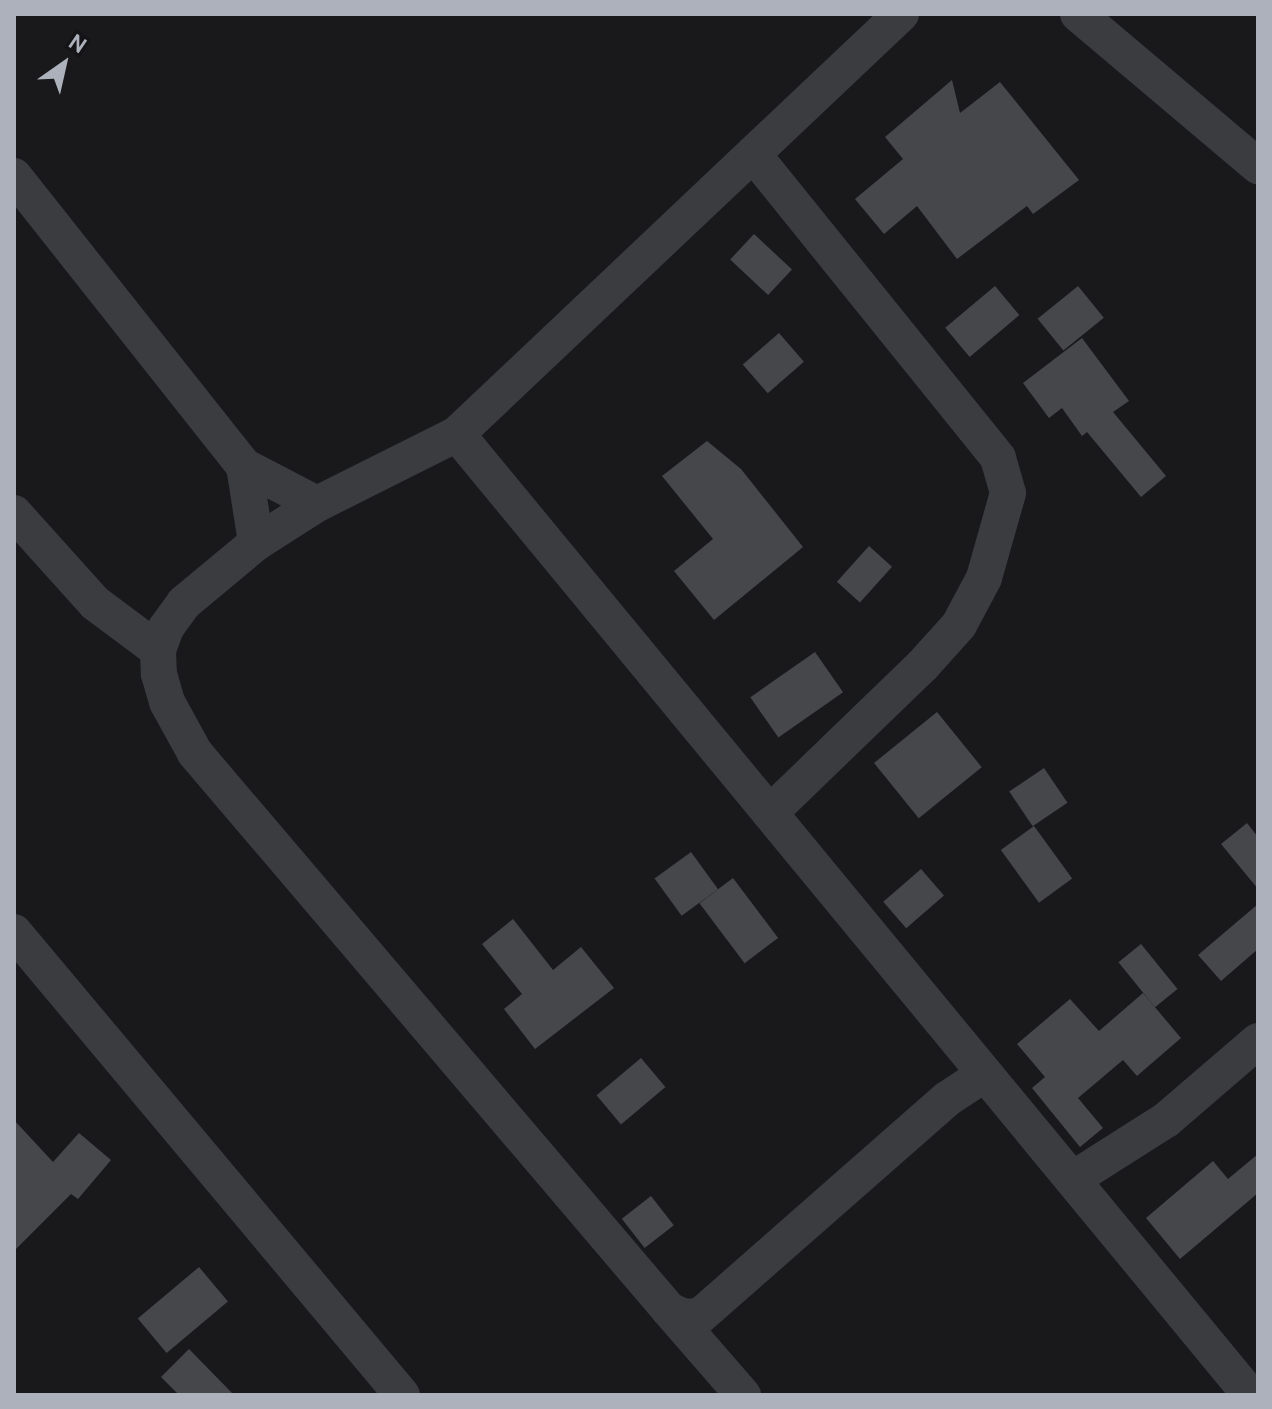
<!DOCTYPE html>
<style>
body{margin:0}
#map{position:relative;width:1272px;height:1409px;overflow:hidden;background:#19191c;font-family:Cabin,sans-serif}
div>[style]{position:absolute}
.building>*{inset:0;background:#46474b;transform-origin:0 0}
.minor>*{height:36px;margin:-18px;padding:0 18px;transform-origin:18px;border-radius:18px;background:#3a3c40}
span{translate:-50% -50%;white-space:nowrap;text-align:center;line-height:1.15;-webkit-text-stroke:8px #141417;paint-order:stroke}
.frame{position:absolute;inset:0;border:16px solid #acb1bb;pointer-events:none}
.north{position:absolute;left:24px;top:24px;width:80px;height:80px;-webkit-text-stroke:6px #141417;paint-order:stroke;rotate:34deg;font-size:22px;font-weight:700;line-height:32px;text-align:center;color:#acb1bb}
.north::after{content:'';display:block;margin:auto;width:28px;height:36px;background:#acb1bb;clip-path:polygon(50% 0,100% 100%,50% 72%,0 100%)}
</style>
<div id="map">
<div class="building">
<div style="clip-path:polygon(952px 80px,960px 113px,1000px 82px,1079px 180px,1033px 214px,1027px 206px,957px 259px,917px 206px,884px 234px,855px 199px,903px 159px,885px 137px)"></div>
<div style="left:754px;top:234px;width:52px;height:35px;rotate:43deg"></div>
<div style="left:995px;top:286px;width:38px;height:65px;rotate:50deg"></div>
<div style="left:1078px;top:286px;width:41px;height:52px;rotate:51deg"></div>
<div style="left:779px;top:333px;width:38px;height:48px;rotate:49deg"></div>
<div style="clip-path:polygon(1082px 338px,1129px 401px,1113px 412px,1166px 476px,1141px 497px,1087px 432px,1082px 436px,1062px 408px,1049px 418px,1023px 383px)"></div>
<div style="clip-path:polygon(707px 441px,741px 469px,803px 547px,714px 620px,674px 571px,713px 539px,662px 476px)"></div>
<div style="left:869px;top:546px;width:31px;height:48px;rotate:42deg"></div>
<div style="left:815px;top:652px;width:49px;height:79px;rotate:55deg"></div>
<div style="left:937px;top:712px;width:71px;height:81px;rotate:51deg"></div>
<div style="left:1044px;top:768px;width:42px;height:42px;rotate:56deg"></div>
<div style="clip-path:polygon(1247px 823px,1258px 837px,1258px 889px,1221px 844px)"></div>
<div style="left:1034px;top:826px;width:65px;height:41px;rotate:54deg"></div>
<div style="left:691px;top:852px;width:46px;height:45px;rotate:54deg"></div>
<div style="left:921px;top:869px;width:35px;height:50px;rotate:49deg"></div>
<div style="left:733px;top:878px;width:75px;height:42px;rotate:53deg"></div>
<div style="clip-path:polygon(1258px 904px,1258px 949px,1221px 981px,1198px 955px)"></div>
<div style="clip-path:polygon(513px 919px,553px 970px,581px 947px,614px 988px,535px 1049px,504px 1009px,522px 994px,482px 944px)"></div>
<div style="left:1141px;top:944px;width:58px;height:29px;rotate:51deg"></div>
<div style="clip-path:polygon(1143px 993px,1181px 1038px,1137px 1076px,1123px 1060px,1078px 1098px,1103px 1128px,1080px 1147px,1032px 1088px,1045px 1077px,1017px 1044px,1070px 999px,1099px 1031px)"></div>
<div style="left:641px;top:1058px;width:38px;height:58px;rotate:50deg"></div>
<div style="clip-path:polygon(14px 1120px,53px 1162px,79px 1133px,111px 1160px,78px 1199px,71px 1194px,14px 1251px)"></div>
<div style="clip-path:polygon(1258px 1154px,1258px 1193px,1180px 1259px,1146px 1218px,1213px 1161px,1228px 1179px)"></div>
<div style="left:651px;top:1196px;width:37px;height:37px;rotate:52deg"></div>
<div style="left:199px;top:1267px;width:45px;height:80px;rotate:50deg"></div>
<div style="clip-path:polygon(189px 1349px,234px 1395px,179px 1395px,161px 1377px)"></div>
</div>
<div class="minor">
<div style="left:901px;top:14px;width:611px;rotate:136.59deg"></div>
<div style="left:457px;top:434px;width:157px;rotate:153.4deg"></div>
<div style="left:317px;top:504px;width:72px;rotate:147.4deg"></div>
<div style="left:256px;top:543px;width:94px;rotate:140.2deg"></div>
<div style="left:184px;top:603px;width:31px;rotate:126deg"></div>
<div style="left:166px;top:628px;width:23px;rotate:110deg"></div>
<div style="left:158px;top:650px;width:24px;rotate:88deg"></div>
<div style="left:159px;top:674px;width:29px;rotate:74deg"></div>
<div style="left:167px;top:702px;width:58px;rotate:61.2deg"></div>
<div style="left:195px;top:753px;width:731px;rotate:49.6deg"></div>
<div style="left:669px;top:1310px;width:17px;rotate:25deg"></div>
<div style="left:684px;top:1317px;width:16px;rotate:-4deg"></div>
<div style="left:700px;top:1316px;width:329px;rotate:-41.3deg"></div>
<div style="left:947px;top:1099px;width:45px;rotate:-33.3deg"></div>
<div style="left:1078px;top:14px;width:236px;rotate:40.2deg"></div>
<div style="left:753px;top:154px;width:390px;rotate:51.1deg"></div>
<div style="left:998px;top:458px;width:36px;rotate:74deg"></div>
<div style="left:1008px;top:493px;width:88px;rotate:105.8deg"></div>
<div style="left:984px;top:578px;width:53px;rotate:118deg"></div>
<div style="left:959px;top:625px;width:54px;rotate:132deg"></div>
<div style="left:923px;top:665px;width:213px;rotate:136deg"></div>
<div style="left:14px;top:176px;width:370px;rotate:51.6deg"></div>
<div style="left:244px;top:466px;width:82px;rotate:27.5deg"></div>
<div style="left:457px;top:434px;width:1246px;rotate:50.47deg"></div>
<div style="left:244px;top:466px;width:78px;rotate:81.1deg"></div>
<div style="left:14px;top:513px;width:121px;rotate:48deg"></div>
<div style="left:95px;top:603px;width:79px;rotate:36.7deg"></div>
<div style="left:14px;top:932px;width:604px;rotate:50.04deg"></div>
<div style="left:1073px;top:1179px;width:110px;rotate:-32.4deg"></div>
<div style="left:1166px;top:1120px;width:121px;rotate:-40.7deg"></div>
<div style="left:669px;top:1310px;width:113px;rotate:49deg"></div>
</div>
<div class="frame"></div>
<div class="north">N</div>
</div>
